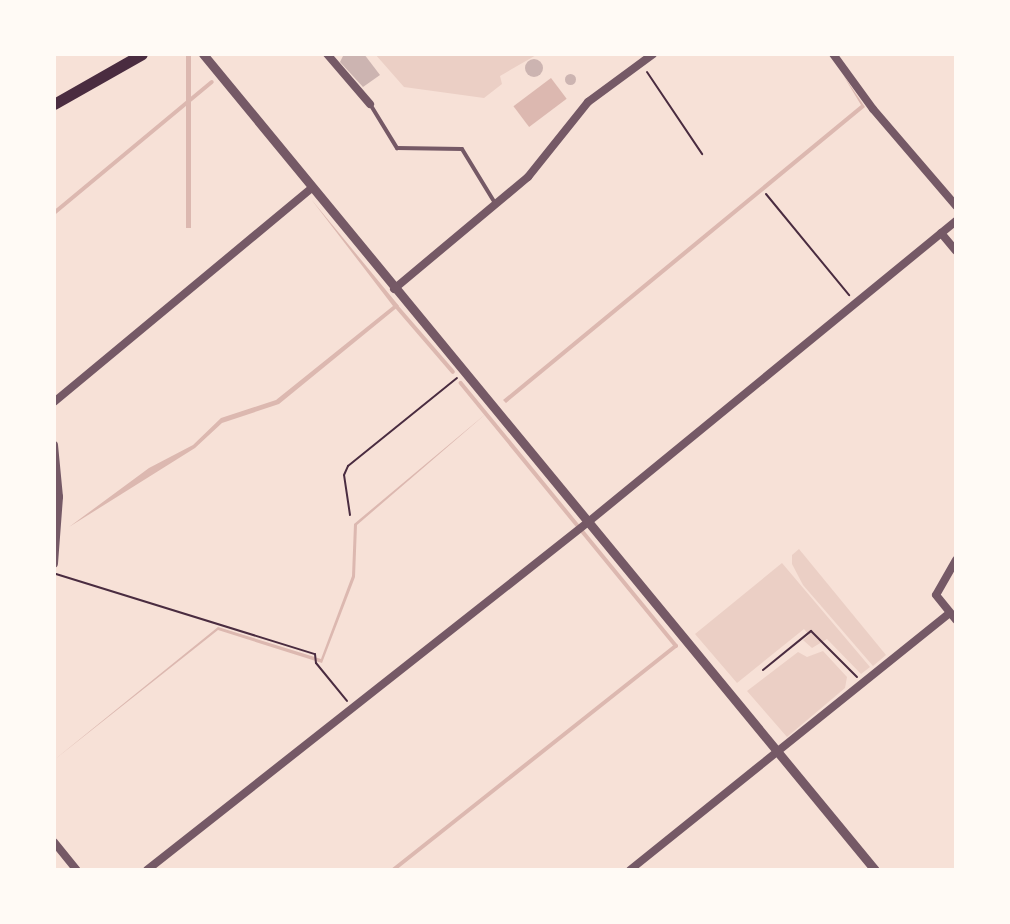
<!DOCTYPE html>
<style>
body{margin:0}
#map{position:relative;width:1010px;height:924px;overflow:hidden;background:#f7e1d7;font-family:"PT Sans Narrow",sans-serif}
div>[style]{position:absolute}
.green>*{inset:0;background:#ebcfc5}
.water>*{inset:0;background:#dcb8b0;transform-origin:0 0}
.stream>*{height:4px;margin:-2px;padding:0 2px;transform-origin:2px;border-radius:2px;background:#dcb8b0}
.building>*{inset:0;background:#ccb4b1}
.round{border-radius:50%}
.path>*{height:2px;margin:-1px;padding:0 1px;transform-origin:1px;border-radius:1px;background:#4a2c40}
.service>*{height:4px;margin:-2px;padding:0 2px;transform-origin:2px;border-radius:2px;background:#755966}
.minor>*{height:8px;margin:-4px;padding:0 4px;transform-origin:4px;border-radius:4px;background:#755966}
.tertiary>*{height:9px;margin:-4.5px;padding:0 4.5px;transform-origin:4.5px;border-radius:4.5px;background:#755966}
.secondary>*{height:11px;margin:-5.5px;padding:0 5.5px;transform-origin:5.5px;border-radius:5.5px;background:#4a2c40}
span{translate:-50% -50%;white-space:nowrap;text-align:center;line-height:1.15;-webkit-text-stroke:6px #fffaf5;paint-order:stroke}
.frame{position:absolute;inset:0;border:56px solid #fffaf5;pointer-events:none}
</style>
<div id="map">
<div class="green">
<div style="clip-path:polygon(375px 54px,538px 54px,500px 76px,502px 84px,484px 98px,404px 87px)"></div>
<div style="clip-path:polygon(799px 549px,886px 655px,873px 666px,803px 585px,792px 564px,792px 555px)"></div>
<div style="clip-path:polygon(782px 563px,870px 667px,861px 674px,827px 639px,812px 648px,803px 640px,809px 635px,804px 629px,737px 683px,695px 634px)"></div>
<div style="clip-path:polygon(823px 651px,847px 677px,845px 688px,787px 737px,747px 691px,798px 652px,807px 657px)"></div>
</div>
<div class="water">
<div style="left:186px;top:54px;width:5px;height:174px"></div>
<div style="clip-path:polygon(843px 75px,865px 107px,506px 403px,503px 400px,861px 105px)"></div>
<div style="left:551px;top:78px;width:26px;height:47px;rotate:53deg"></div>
<div style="clip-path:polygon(311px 199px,399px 306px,279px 404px,222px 423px,195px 448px,69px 527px,149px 468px,193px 445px,221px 418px,276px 400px,393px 306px)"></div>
<div style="clip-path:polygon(488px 412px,357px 525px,355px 577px,322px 663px,218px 630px,54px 760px,218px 627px,321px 659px,352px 576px,354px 524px)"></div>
</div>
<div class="stream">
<div style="left:54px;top:213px;width:205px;rotate:-39.7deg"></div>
<div style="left:396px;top:306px;width:87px;rotate:49.2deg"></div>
<div style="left:393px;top:870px;width:361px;rotate:-38.4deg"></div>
<div style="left:676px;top:646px;width:340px;rotate:-129.3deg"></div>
</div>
<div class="building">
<div style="clip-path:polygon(344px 54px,364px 54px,380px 75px,363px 87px,340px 62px)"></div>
<div class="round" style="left:525px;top:59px;width:18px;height:18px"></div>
<div class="round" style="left:564.5px;top:73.5px;width:11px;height:11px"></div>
</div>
<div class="path">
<div style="left:647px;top:72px;width:99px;rotate:56.1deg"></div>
<div style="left:766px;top:194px;width:131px;rotate:50.6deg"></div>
<div style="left:350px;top:515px;width:40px;rotate:-98.5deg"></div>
<div style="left:344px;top:475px;width:10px;rotate:-66deg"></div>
<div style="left:348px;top:466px;width:140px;rotate:-38.9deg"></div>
<div style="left:56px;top:574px;width:271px;rotate:17.2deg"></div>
<div style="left:315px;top:654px;width:9px;rotate:84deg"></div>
<div style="left:316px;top:663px;width:49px;rotate:50.8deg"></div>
<div style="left:763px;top:670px;width:62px;rotate:-39.1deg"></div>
<div style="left:811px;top:631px;width:65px;rotate:45deg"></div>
</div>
<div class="service">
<div style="left:370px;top:104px;width:52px;rotate:58.5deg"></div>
<div style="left:397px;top:148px;width:65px;rotate:0.9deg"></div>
<div style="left:462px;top:149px;width:63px;rotate:58.6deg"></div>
</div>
<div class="minor">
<div style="left:327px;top:54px;width:66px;rotate:49.3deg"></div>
<div style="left:833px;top:54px;width:68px;rotate:54deg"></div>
<div style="left:873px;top:109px;width:128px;rotate:49.4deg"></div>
<div style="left:941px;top:233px;width:23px;rotate:50deg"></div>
<div style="left:394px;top:289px;width:175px;rotate:-39.9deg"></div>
<div style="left:528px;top:177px;width:96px;rotate:-51.3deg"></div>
<div style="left:588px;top:102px;width:81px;rotate:-36.4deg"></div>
<div style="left:54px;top:402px;width:335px;rotate:-39.7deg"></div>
<div style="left:54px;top:445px;width:52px;rotate:84.5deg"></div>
<div style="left:59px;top:497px;width:67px;rotate:94.3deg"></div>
<div style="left:956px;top:560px;width:40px;rotate:119.7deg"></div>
<div style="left:936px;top:595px;width:32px;rotate:51deg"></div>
<div style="left:54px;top:842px;width:36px;rotate:51deg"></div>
<div style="left:147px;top:870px;width:560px;rotate:-38.26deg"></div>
<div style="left:587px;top:523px;width:477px;rotate:-39.3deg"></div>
<div style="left:630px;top:870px;width:410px;rotate:-38.8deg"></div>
</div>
<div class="tertiary">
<div style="left:203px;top:54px;width:1057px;rotate:50.53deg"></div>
</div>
<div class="secondary">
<div style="left:54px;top:104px;width:101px;rotate:-29.6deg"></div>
</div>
<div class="frame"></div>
</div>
